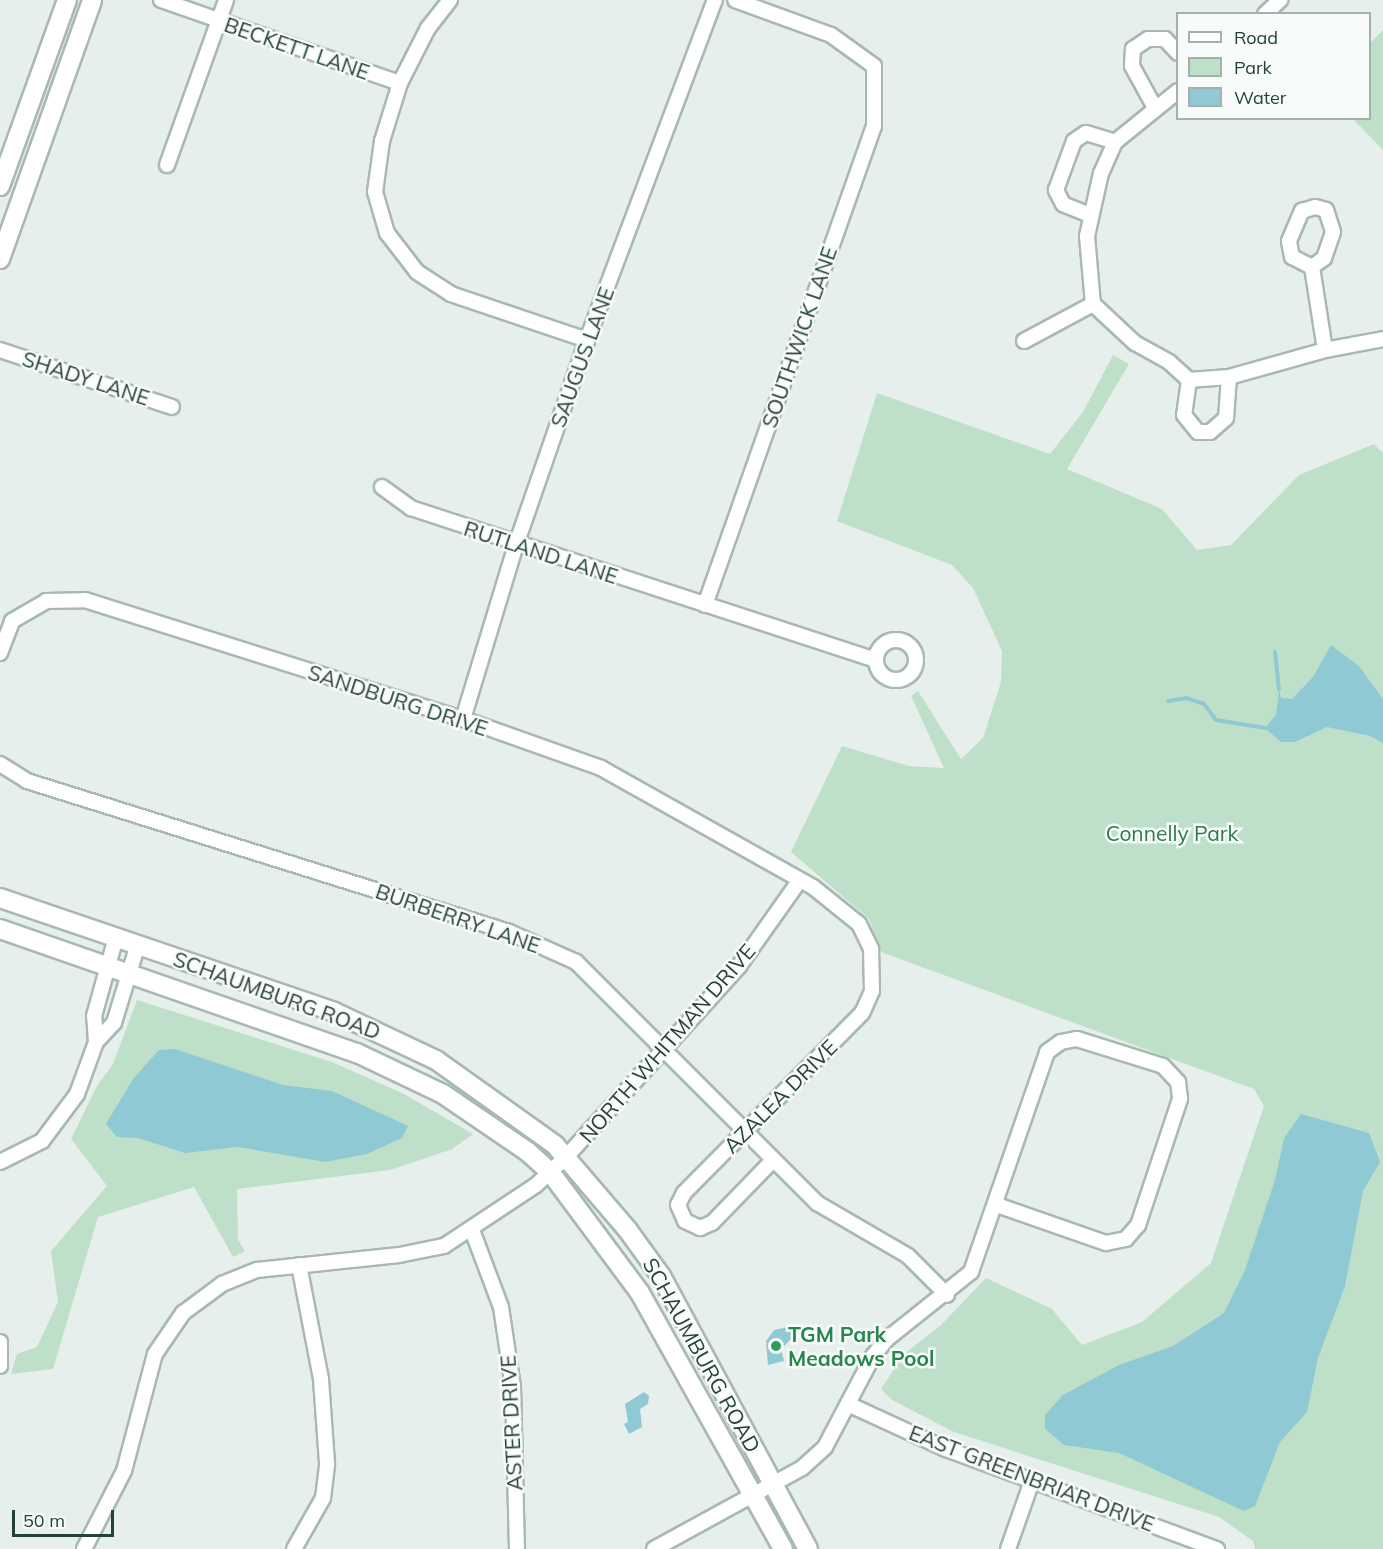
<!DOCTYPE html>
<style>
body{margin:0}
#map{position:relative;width:1383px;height:1549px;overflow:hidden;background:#e6efeb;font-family:Mulish,sans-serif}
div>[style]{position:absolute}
.green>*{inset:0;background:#bfe0c8}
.water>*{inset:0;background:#8ec9d4}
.stream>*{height:4px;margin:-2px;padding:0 2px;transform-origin:2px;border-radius:2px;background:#8ec9d4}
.roads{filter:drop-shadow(2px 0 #a8b8b2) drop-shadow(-2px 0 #a8b8b2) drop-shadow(0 2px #a8b8b2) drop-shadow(0 -2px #a8b8b2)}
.street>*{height:14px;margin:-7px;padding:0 7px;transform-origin:7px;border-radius:7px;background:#fff}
.street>.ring{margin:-7px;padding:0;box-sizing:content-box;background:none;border:14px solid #fff;border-radius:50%}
.secondary>*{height:18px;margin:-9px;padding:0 9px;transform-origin:9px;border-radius:9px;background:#fff}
.dots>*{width:16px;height:16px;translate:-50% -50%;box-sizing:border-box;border:3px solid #f7fbf9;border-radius:50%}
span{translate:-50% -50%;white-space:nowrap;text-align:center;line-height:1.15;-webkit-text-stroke:5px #f7fbf9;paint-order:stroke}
.street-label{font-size:21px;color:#24423a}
.park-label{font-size:21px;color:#2d7a4b}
.leisure-label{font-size:21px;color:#27864d;font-weight:700}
.left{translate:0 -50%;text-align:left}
.legend{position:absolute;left:1176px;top:12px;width:195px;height:108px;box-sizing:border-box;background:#f7fbf9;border:2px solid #a3b1ad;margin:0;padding:8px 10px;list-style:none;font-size:18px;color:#24423a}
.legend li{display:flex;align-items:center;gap:12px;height:30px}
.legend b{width:30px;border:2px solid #a3b1ad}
.scale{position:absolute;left:12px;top:1510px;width:102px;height:27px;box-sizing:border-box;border:3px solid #24423a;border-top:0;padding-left:8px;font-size:18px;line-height:21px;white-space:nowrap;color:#24423a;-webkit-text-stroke:4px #f7fbf9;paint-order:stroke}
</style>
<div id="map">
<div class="green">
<div style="clip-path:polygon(1383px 30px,1383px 150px,1353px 119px,1370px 118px,1370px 43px)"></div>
<div style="clip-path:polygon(1113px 355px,1129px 364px,1067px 469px,1162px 509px,1197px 550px,1231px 545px,1299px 475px,1374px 444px,1383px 453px,1383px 1549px,1255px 1549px,1253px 1541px,1219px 1517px,954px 1432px,892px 1400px,881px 1389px,904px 1354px,941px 1325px,986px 1278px,1052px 1309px,1082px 1345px,1142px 1322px,1211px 1263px,1264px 1106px,1254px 1089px,881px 952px,869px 919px,791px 852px,842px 746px,909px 766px,944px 768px,911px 696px,918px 691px,961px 759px,983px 738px,1001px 682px,1002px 651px,973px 588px,952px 565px,837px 521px,877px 393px,1050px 454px,1083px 412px)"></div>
<div style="clip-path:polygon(137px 1000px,332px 1062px,404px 1094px,473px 1134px,452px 1149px,390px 1170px,237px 1189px,238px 1240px,245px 1251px,233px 1257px,194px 1187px,98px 1217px,53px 1369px,11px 1374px,17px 1354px,37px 1347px,58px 1302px,51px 1251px,107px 1186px,71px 1139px,97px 1086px,113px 1064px)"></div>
</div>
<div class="water">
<div style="clip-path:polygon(1331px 645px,1359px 666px,1383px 699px,1383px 743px,1370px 736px,1327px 727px,1295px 742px,1281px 742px,1265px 728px,1276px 715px,1279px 690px,1281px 698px,1292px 699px,1313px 677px)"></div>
<div style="clip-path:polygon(175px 1049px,283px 1085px,332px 1091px,408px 1126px,402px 1138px,367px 1154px,325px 1162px,238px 1147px,185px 1153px,138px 1138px,117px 1137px,106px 1124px,133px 1079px,159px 1050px)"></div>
<div style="clip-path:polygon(1301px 1114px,1369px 1133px,1380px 1162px,1363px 1191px,1345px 1286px,1318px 1358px,1307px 1412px,1280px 1442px,1255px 1506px,1244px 1511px,1119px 1453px,1064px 1445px,1045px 1429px,1045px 1415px,1063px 1395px,1119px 1365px,1173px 1346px,1224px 1313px,1245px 1270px,1275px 1180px,1284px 1138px)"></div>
<div style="clip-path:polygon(788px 1327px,794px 1336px,781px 1349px,784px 1361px,768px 1365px,766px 1341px,774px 1330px)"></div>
<div style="clip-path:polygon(644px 1392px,649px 1396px,648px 1404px,640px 1409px,642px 1427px,629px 1434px,624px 1424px,628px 1422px,625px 1404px)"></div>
</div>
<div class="stream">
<div style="left:1275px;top:652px;width:38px;rotate:84deg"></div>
<div style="left:1168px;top:701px;width:18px;rotate:-9deg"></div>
<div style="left:1186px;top:698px;width:19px;rotate:18deg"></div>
<div style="left:1204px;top:704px;width:20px;rotate:53deg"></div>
<div style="left:1216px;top:720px;width:50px;rotate:9.3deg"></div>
</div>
<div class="roads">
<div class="street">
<div style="left:161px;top:0;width:253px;rotate:19.2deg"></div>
<div style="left:450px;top:0;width:36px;rotate:128deg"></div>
<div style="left:428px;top:28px;width:62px;rotate:117deg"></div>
<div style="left:400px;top:83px;width:61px;rotate:107.2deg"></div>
<div style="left:382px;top:141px;width:51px;rotate:97.8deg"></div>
<div style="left:375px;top:192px;width:43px;rotate:73.7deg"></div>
<div style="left:387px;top:233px;width:49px;rotate:52.4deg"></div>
<div style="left:417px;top:272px;width:40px;rotate:32.9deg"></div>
<div style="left:451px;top:294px;width:144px;rotate:18.7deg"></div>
<div style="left:1265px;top:14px;width:21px;rotate:-43deg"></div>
<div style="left:1178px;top:91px;width:81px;rotate:141deg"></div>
<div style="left:1115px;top:142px;width:34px;rotate:114deg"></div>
<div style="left:1101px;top:173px;width:65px;rotate:102.5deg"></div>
<div style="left:1087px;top:236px;width:68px;rotate:85deg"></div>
<div style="left:1093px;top:304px;width:57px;rotate:42.9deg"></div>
<div style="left:1135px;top:343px;width:39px;rotate:29deg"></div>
<div style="left:1169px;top:362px;width:27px;rotate:42deg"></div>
<div style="left:1189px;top:380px;width:40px;rotate:-4.3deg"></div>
<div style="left:1229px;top:377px;width:100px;rotate:-15.7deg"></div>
<div style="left:1325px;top:350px;width:59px;rotate:-10.7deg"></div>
<div style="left:1155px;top:108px;width:48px;rotate:-118.7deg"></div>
<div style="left:1132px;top:66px;width:17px;rotate:-87deg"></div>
<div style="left:1133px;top:49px;width:18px;rotate:-34deg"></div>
<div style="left:1148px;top:39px;width:17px"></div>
<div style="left:1165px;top:39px;width:19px;rotate:47deg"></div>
<div style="left:167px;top:165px;width:175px;rotate:-70.3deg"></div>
<div style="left:1315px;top:207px;width:11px;rotate:15deg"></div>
<div style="left:1326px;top:210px;width:23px;rotate:72deg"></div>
<div style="left:1333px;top:232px;width:28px;rotate:109deg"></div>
<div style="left:1324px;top:258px;width:15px;rotate:143deg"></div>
<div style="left:1312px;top:267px;width:22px;rotate:-153deg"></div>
<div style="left:1292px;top:257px;width:16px;rotate:-101deg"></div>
<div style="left:1289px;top:241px;width:33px;rotate:-67deg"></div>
<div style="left:1302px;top:211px;width:14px;rotate:-17deg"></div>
<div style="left:1090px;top:215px;width:29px;rotate:-158deg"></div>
<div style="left:1063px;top:204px;width:16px;rotate:-117deg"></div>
<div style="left:1056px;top:190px;width:52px;rotate:-69.8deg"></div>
<div style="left:1074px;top:141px;width:14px;rotate:-34deg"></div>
<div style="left:1086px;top:133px;width:30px;rotate:17deg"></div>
<div style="left:1312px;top:267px;width:84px;rotate:81.1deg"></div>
<div style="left:1024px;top:341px;width:78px;rotate:-28.2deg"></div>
<div style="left:0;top:350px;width:181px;rotate:18.3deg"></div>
<div style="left:1189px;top:380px;width:35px;rotate:98deg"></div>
<div style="left:1184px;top:415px;width:22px;rotate:51deg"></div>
<div style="left:1198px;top:432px;width:12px"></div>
<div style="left:1210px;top:432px;width:21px;rotate:-41deg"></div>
<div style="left:1226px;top:418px;width:41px;rotate:-85.8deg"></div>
<div style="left:382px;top:487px;width:36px;rotate:36deg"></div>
<div style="left:411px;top:508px;width:488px;rotate:18.1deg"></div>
<div style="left:705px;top:605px;width:508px;rotate:-70.57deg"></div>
<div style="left:874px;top:126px;width:60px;rotate:-90deg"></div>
<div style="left:874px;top:66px;width:53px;rotate:-144.2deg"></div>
<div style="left:831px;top:35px;width:102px;rotate:-160deg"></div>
<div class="ring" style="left:876px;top:640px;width:26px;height:26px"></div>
<div style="left:0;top:653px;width:34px;rotate:-69deg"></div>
<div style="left:12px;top:621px;width:39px;rotate:-30deg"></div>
<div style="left:46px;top:601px;width:39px;rotate:-1deg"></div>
<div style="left:85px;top:600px;width:396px;rotate:17.5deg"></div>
<div style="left:463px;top:719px;width:146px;rotate:19.5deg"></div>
<div style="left:601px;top:768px;width:243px;rotate:29.3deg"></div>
<div style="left:813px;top:887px;width:59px;rotate:38.8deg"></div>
<div style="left:859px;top:924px;width:28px;rotate:64deg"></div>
<div style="left:871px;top:949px;width:42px;rotate:88.6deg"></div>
<div style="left:872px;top:991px;width:24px;rotate:114deg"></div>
<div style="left:862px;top:1013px;width:253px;rotate:134.7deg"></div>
<div style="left:684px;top:1193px;width:13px;rotate:117deg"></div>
<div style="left:678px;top:1205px;width:17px;rotate:66deg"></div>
<div style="left:685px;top:1221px;width:17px;rotate:25deg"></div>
<div style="left:700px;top:1228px;width:13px;rotate:-23deg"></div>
<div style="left:712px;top:1223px;width:88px;rotate:-45.9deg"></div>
<div style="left:463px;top:719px;width:182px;rotate:-73.1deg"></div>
<div style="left:516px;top:545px;width:217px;rotate:-70.9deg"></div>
<div style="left:587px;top:340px;width:363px;rotate:-69.4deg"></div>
<div style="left:0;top:764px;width:32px;rotate:32deg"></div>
<div style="left:27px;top:781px;width:505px;rotate:17.39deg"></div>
<div style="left:509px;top:932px;width:73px;rotate:24.1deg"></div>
<div style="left:576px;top:962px;width:341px;rotate:45deg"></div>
<div style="left:817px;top:1203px;width:105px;rotate:30.2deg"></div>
<div style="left:908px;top:1256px;width:55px;rotate:45deg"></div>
<div style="left:96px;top:1042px;width:26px;rotate:-94deg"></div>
<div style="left:94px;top:1016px;width:82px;rotate:-74.4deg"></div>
<div style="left:0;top:1162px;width:47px;rotate:-26.6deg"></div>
<div style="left:42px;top:1141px;width:59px;rotate:-53.3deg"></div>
<div style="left:77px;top:1094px;width:55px;rotate:-69.9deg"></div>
<div style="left:96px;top:1042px;width:26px;rotate:-47deg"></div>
<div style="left:114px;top:1023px;width:83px;rotate:-73.1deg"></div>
<div style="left:472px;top:1230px;width:82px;rotate:69.4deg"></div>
<div style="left:501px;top:1307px;width:81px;rotate:81.5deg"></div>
<div style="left:513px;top:1387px;width:162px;rotate:88.6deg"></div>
<div style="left:0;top:1342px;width:24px;rotate:90deg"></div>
<div style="left:848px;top:1404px;width:108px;rotate:24.7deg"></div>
<div style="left:946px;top:1449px;width:289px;rotate:20.3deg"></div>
<div style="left:84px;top:1549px;width:88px;rotate:-62.9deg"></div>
<div style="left:124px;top:1471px;width:121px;rotate:-75.2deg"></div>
<div style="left:155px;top:1354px;width:50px;rotate:-55.7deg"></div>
<div style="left:183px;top:1313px;width:49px;rotate:-36.6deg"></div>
<div style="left:222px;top:1284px;width:38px;rotate:-22deg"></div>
<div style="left:257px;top:1270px;width:143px;rotate:-6deg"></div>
<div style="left:399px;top:1255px;width:46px;rotate:-11.3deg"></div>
<div style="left:444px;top:1246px;width:110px;rotate:-33.5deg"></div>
<div style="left:536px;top:1185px;width:41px;rotate:-43deg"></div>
<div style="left:566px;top:1157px;width:258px;rotate:-47.8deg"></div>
<div style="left:739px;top:966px;width:105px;rotate:-54.7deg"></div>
<div style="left:294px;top:1549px;width:59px;rotate:-60.4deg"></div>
<div style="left:323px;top:1498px;width:35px;rotate:-83deg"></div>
<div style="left:327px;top:1463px;width:84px;rotate:-94.1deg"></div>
<div style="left:321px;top:1379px;width:116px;rotate:-100.9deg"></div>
<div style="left:654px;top:1549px;width:169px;rotate:-28.7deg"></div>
<div style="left:802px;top:1468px;width:31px;rotate:-42deg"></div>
<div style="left:825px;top:1447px;width:103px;rotate:-62.2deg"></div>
<div style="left:873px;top:1356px;width:22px;rotate:-51deg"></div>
<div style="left:887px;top:1339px;width:107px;rotate:-38.6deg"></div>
<div style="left:971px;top:1272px;width:233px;rotate:-70.9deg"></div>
<div style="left:1047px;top:1052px;width:17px;rotate:-36deg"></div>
<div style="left:1061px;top:1042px;width:16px;rotate:-11deg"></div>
<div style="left:1077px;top:1039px;width:90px;rotate:17.4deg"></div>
<div style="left:1163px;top:1066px;width:22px;rotate:47deg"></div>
<div style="left:1178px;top:1082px;width:17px;rotate:83deg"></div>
<div style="left:1180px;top:1099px;width:133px;rotate:108.4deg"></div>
<div style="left:1138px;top:1225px;width:18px;rotate:131deg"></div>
<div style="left:1126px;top:1239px;width:20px;rotate:169deg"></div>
<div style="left:1106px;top:1243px;width:115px;rotate:-160.8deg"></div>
<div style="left:1008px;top:1549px;width:72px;rotate:-70.6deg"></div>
</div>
<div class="secondary">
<div style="left:0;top:186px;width:198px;rotate:-70.2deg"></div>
<div style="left:0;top:259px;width:275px;rotate:-70.4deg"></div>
<div style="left:0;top:898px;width:353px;rotate:18.8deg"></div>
<div style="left:334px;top:1012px;width:113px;rotate:25.2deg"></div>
<div style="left:436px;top:1060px;width:146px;rotate:35.5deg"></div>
<div style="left:555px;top:1145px;width:111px;rotate:49.4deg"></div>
<div style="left:627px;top:1229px;width:58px;rotate:54.1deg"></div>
<div style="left:661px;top:1276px;width:310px;rotate:61.7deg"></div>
<div style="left:0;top:929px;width:378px;rotate:19.2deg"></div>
<div style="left:357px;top:1053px;width:95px;rotate:25.5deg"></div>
<div style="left:443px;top:1094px;width:103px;rotate:34.3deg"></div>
<div style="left:528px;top:1152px;width:31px;rotate:42deg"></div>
<div style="left:551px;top:1173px;width:149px;rotate:53.4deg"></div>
<div style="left:640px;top:1293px;width:293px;rotate:60.8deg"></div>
</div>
</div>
<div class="dots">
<div style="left:776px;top:1346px;background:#2e9e5b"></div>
</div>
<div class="street-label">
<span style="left:297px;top:48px;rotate:19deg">BECKETT LANE</span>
<span style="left:799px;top:337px;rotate:-71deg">SOUTHWICK LANE</span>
<span style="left:582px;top:357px;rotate:-70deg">SAUGUS LANE</span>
<span style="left:86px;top:378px;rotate:18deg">SHADY LANE</span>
<span style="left:541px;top:552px;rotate:18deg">RUTLAND LANE</span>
<span style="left:398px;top:700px;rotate:18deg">SANDBURG DRIVE</span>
<span style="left:458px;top:918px;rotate:19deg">BURBERRY LANE</span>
<span style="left:277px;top:995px;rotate:20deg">SCHAUMBURG ROAD</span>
<span style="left:667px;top:1043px;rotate:-49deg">NORTH WHITMAN DRIVE</span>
<span style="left:780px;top:1096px;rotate:-45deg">AZALEA DRIVE</span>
<span style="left:702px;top:1355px;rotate:61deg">SCHAUMBURG ROAD</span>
<span style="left:511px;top:1423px;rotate:-93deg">ASTER DRIVE</span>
<span style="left:1032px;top:1478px;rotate:21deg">EAST GREENBRIAR DRIVE</span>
</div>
<div class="park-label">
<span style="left:1172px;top:833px">Connelly Park</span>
</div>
<div class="leisure-label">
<span class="left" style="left:788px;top:1346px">TGM Park<br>Meadows Pool</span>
</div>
<ul class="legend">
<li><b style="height:8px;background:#fff"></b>Road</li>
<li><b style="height:16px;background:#bfe0c8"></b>Park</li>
<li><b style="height:16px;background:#8ec9d4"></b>Water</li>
</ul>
<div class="scale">50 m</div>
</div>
